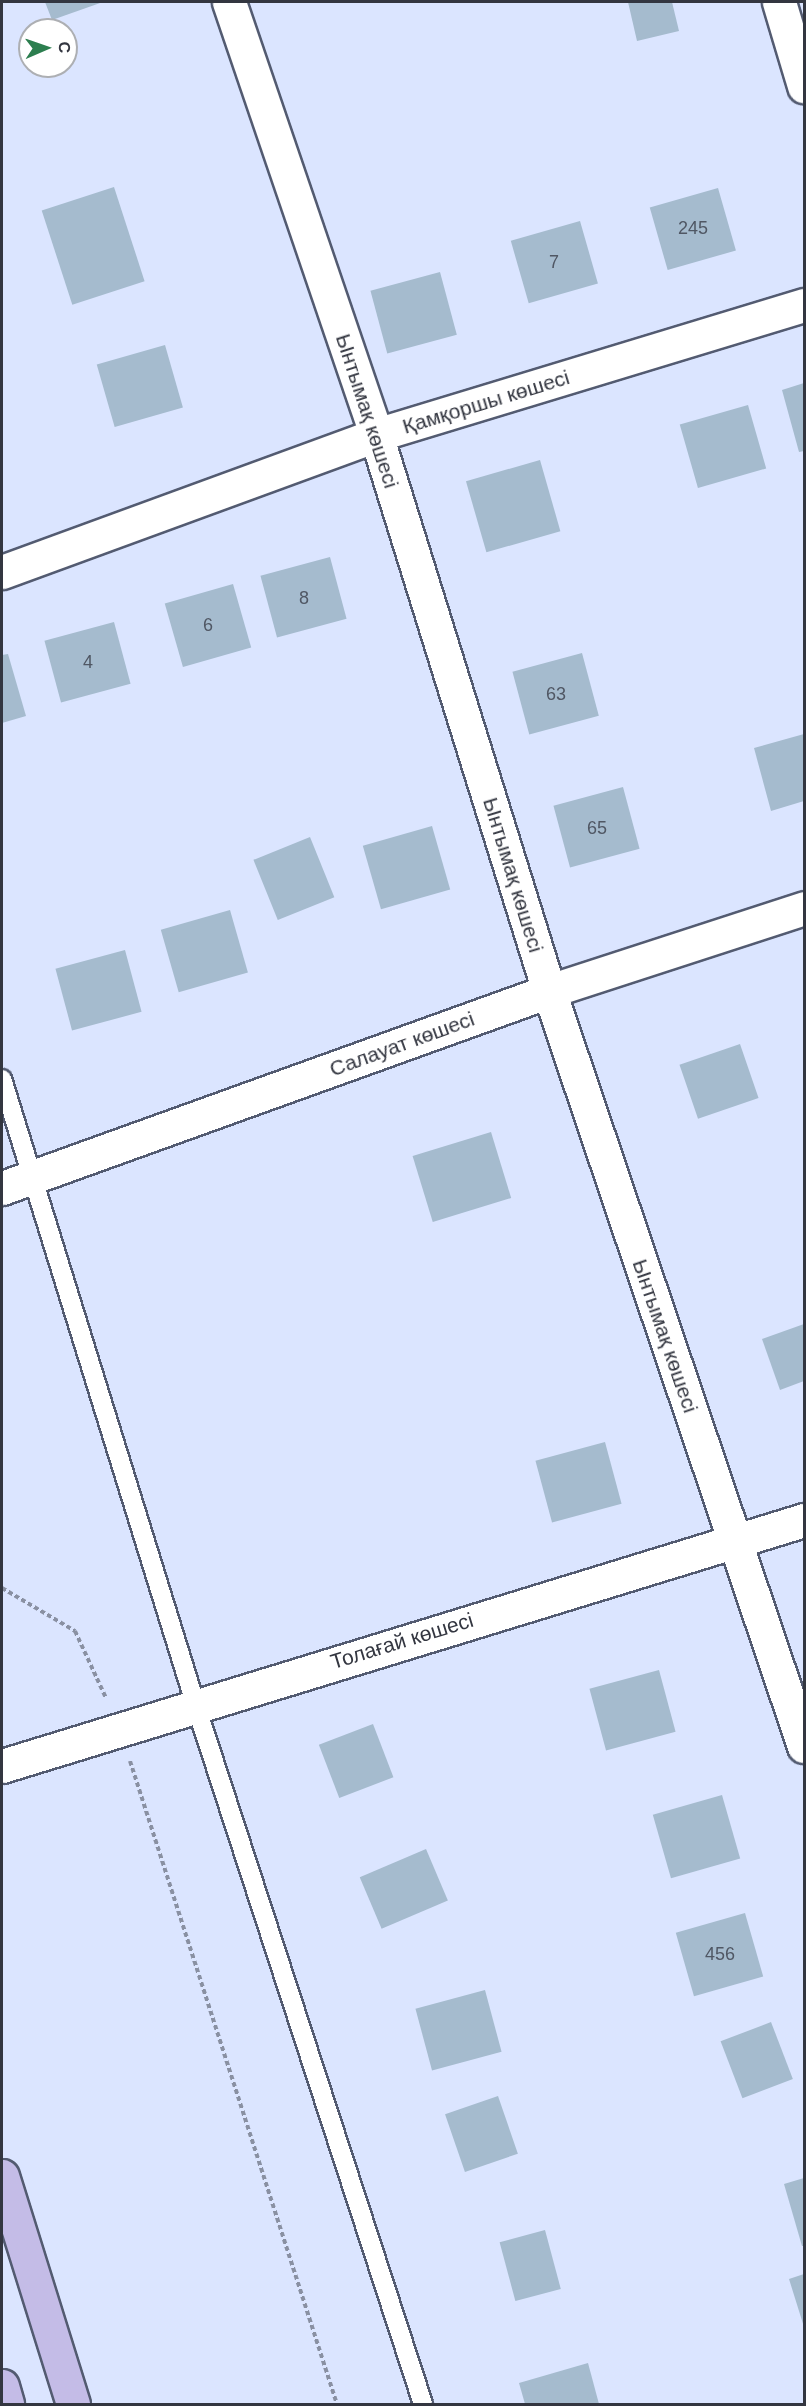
<!DOCTYPE html>
<meta charset="utf-8">
<style>
body{margin:0}
#map{position:relative;width:806px;height:2406px;overflow:hidden;background:#dbe5ff;font-family:Arial,sans-serif}
div>[style]{position:absolute}
.building>*{inset:0;background:#a5bbce;transform-origin:0 0}
.path>*{height:4px;margin-top:-2px;transform-origin:0;background:repeating-linear-gradient(90deg,#8990a2 0 4.5px,transparent 0 7.5px)}
.roads{filter:drop-shadow(2px 0 #535b71) drop-shadow(-2px 0 #535b71) drop-shadow(0 2px #535b71) drop-shadow(0 -2px #535b71)}
.lane>*{height:18px;margin:-9px;padding:0 9px;transform-origin:9px;border-radius:9px;background:#fff}
.street>*{height:33px;margin:-16.5px;padding:0 16.5px;transform-origin:16.5px;border-radius:16.5px;background:#fff}
.primary>*{height:33px;margin:-16.5px;padding:0 16.5px;transform-origin:16.5px;border-radius:16.5px;background:#c4bce7}
span{translate:-50% -50%;white-space:nowrap;text-align:center;line-height:1.15;-webkit-text-stroke:6px #fff;paint-order:stroke}
.number-label{font-size:18px;color:#505764}
.number-label span{-webkit-text-stroke-width:0}
.street-label{font-size:21px;color:#333640}
.frame{position:absolute;inset:0;border:3px solid #333640;pointer-events:none}
.north{position:absolute;left:18px;top:18px;width:60px;height:60px;box-sizing:border-box;background:#fff;border:2px solid #adafb3;border-radius:50%;rotate:88deg;font-size:16px;font-weight:700;line-height:24px;text-align:center;color:#333640}
.north::after{content:'';display:block;margin:auto;width:21px;height:27px;background:#2c7e4f;clip-path:polygon(50% 0,100% 100%,50% 72%,0 100%)}
</style>
<div id="map">
<div class="building">
<div style="clip-path:polygon(45px 2px,103px 2px,52px 20px)"></div>
<div style="clip-path:polygon(628px 2px,672px 2px,679px 31px,637px 41px)"></div>
<div style="left:114px;top:187px;width:99px;height:76px;rotate:72deg"></div>
<div style="left:718px;top:188px;width:65px;height:71px;rotate:74deg"></div>
<div style="left:580px;top:221px;width:65px;height:72px;rotate:74deg"></div>
<div style="left:440px;top:272px;width:65px;height:72px;rotate:75deg"></div>
<div style="left:165px;top:345px;width:65px;height:71px;rotate:74deg"></div>
<div style="clip-path:polygon(804px 383px,804px 451px,799px 452px,782px 390px)"></div>
<div style="left:748px;top:405px;width:66px;height:71px;rotate:74deg"></div>
<div style="left:540px;top:460px;width:74px;height:77px;rotate:74deg"></div>
<div style="left:330px;top:557px;width:64px;height:72px;rotate:75deg"></div>
<div style="left:233px;top:584px;width:66px;height:71px;rotate:74deg"></div>
<div style="left:114px;top:622px;width:64px;height:72px;rotate:75deg"></div>
<div style="left:582px;top:653px;width:65px;height:72px;rotate:75deg"></div>
<div style="clip-path:polygon(8px 654px,26px 716px,2px 723px,2px 655px)"></div>
<div style="clip-path:polygon(804px 734px,804px 801px,771px 811px,754px 748px)"></div>
<div style="left:623px;top:787px;width:64px;height:72px;rotate:75deg"></div>
<div style="left:432px;top:826px;width:66px;height:72px;rotate:74deg"></div>
<div style="left:310px;top:837px;width:65px;height:61px;rotate:68deg"></div>
<div style="left:230px;top:910px;width:65px;height:72px;rotate:74deg"></div>
<div style="left:125px;top:950px;width:64px;height:72px;rotate:75deg"></div>
<div style="left:740px;top:1044px;width:57px;height:64px;rotate:71deg"></div>
<div style="left:491px;top:1132px;width:69px;height:82px;rotate:73deg"></div>
<div style="clip-path:polygon(804px 1324px,804px 1381px,780px 1390px,762px 1339px)"></div>
<div style="left:605px;top:1442px;width:64px;height:72px;rotate:75deg"></div>
<div style="left:659px;top:1670px;width:64px;height:72px;rotate:75deg"></div>
<div style="left:373px;top:1724px;width:57px;height:58px;rotate:69deg"></div>
<div style="left:722px;top:1795px;width:66px;height:72px;rotate:74deg"></div>
<div style="left:426px;top:1849px;width:56px;height:72px;rotate:67deg"></div>
<div style="left:745px;top:1913px;width:66px;height:72px;rotate:74deg"></div>
<div style="left:485px;top:1990px;width:64px;height:72px;rotate:75deg"></div>
<div style="left:771px;top:2022px;width:61px;height:54px;rotate:69deg"></div>
<div style="left:498px;top:2096px;width:61px;height:56px;rotate:71deg"></div>
<div style="clip-path:polygon(804px 2178px,804px 2246px,802px 2246px,784px 2184px)"></div>
<div style="left:545px;top:2230px;width:61px;height:47px;rotate:75deg"></div>
<div style="clip-path:polygon(804px 2274px,804px 2327px,789px 2279px)"></div>
<div style="clip-path:polygon(588px 2363px,599px 2404px,525px 2404px,519px 2383px)"></div>
</div>
<div class="path">
<div style="left:2px;top:1588px;width:85px;rotate:30.5deg"></div>
<div style="left:75px;top:1631px;width:74px;rotate:65.2deg"></div>
<div style="left:130px;top:1761px;width:675px;rotate:72.16deg"></div>
</div>
<div class="roads">
<div class="lane">
<div style="left:2px;top:1079px;width:653px;rotate:72.81deg"></div>
<div style="left:195px;top:1703px;width:737px;rotate:71.98deg"></div>
</div>
<div class="street">
<div style="left:229px;top:2px;width:457px;rotate:71.2deg"></div>
<div style="left:376px;top:435px;width:582px;rotate:72.72deg"></div>
<div style="left:549px;top:991px;width:797px;rotate:71.34deg"></div>
<div style="left:779px;top:2px;width:88px;rotate:73.4deg"></div>
<div style="left:2px;top:572px;width:398px;rotate:-20.1deg"></div>
<div style="left:376px;top:435px;width:447px;rotate:-16.9deg"></div>
<div style="left:2px;top:1188px;width:581px;rotate:-19.81deg"></div>
<div style="left:549px;top:991px;width:268px;rotate:-18deg"></div>
<div style="left:2px;top:1766px;width:839px;rotate:-17.05deg"></div>
</div>
<div class="primary">
<div style="left:2px;top:2176px;width:239px;rotate:72.7deg"></div>
<div style="left:2px;top:2386px;width:19px;rotate:74deg"></div>
</div>
</div>
<div class="number-label">
<span style="left:693px;top:228px">245</span>
<span style="left:554px;top:262px">7</span>
<span style="left:304px;top:598px">8</span>
<span style="left:208px;top:625px">6</span>
<span style="left:88px;top:662px">4</span>
<span style="left:556px;top:694px">63</span>
<span style="left:597px;top:828px">65</span>
<span style="left:720px;top:1954px">456</span>
</div>
<div class="street-label">
<span style="left:486px;top:402px;rotate:-17deg">Қамқоршы көшесі</span>
<span style="left:367px;top:411px;rotate:72deg">Ынтымақ көшесі</span>
<span style="left:513px;top:875px;rotate:73deg">Ынтымақ көшесі</span>
<span style="left:402px;top:1044px;rotate:-20deg">Салауат көшесі</span>
<span style="left:665px;top:1336px;rotate:71deg">Ынтымақ көшесі</span>
<span style="left:402px;top:1641px;rotate:-17deg">Толағай көшесі</span>
</div>
<div class="frame"></div>
<div class="north">С</div>
</div>
